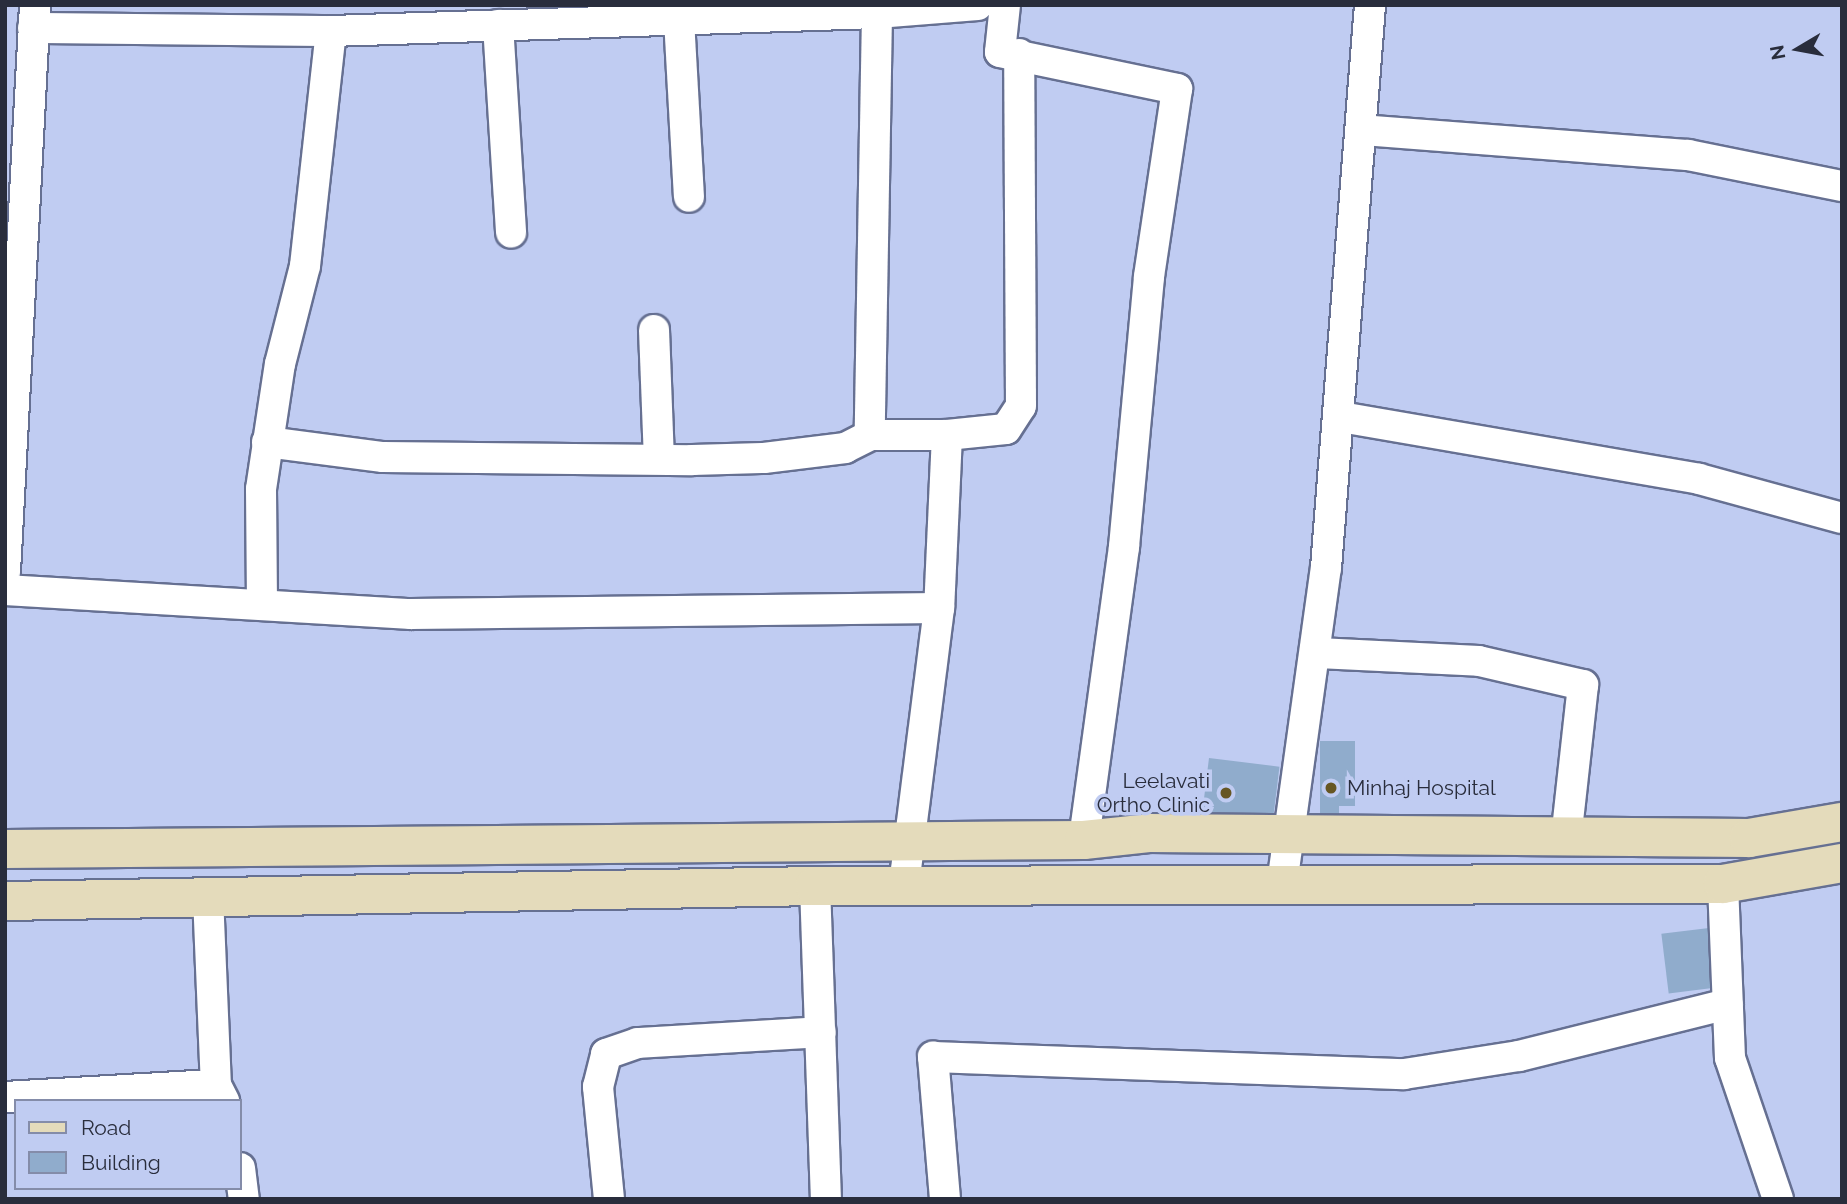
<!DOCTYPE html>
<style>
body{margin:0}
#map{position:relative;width:1847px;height:1204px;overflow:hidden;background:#c0ccf2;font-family:Raleway,sans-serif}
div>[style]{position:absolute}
.building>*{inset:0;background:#90accc;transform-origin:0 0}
.roads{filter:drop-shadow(2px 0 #667092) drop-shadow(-2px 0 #667092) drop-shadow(0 2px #667092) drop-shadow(0 -2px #667092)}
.street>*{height:30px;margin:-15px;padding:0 15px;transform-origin:15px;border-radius:15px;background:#fff}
.secondary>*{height:38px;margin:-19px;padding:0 19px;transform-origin:19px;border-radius:19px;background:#e4dbbb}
.dots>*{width:19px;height:19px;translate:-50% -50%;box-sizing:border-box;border:4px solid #c0ccf2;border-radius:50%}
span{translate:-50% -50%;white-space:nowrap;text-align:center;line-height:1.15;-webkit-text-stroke:7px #c0ccf2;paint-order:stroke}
.poi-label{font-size:21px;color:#292d3c}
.right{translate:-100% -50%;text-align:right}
.left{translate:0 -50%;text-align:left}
.frame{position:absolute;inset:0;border:7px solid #292d3c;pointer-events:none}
.legend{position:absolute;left:14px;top:1099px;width:228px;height:91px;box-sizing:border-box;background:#c0ccf2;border:2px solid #848ca9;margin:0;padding:9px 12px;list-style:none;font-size:21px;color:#292d3c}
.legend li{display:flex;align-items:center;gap:14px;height:35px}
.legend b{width:35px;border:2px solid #848ca9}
.north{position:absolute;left:1763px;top:14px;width:70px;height:70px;-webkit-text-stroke:5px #c0ccf2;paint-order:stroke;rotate:260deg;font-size:19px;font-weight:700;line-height:28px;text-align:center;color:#292d3c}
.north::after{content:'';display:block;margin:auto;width:24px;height:32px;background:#292d3c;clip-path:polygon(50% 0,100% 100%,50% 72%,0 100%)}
</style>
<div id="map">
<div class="building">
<div style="clip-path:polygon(1320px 741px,1355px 741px,1355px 806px,1339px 806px,1339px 819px,1320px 819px)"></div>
<div style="left:1209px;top:758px;width:71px;height:55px;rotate:7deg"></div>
<div style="left:1709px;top:928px;width:60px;height:48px;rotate:83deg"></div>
</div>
<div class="roads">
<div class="street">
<div style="left:1005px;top:5px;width:47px;rotate:96.1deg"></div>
<div style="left:1000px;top:52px;width:181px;rotate:11.8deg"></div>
<div style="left:1177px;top:89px;width:190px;rotate:98.5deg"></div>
<div style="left:1149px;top:277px;width:271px;rotate:95.3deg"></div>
<div style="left:1124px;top:547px;width:296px;rotate:97.8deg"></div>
<div style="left:877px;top:13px;width:101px;rotate:-4.5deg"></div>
<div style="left:679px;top:19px;width:178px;rotate:86.8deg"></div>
<div style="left:498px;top:25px;width:208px;rotate:86.4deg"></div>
<div style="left:33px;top:28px;width:298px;rotate:0.6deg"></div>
<div style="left:1362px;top:130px;width:327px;rotate:4.4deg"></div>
<div style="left:1688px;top:155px;width:157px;rotate:11.4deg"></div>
<div style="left:654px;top:330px;width:129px;rotate:87.8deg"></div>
<div style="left:1341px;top:417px;width:363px;rotate:9.8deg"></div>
<div style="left:1699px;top:479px;width:148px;rotate:15.3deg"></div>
<div style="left:947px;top:435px;width:59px;rotate:-5.8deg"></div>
<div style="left:1006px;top:429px;width:27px;rotate:-57deg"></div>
<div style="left:1021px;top:406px;width:352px;rotate:-90.3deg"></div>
<div style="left:267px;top:442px;width:117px;rotate:7.4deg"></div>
<div style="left:383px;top:457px;width:309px;rotate:0.6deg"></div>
<div style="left:692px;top:460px;width:72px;rotate:-1.6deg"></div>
<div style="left:764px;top:458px;width:82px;rotate:-7deg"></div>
<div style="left:845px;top:448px;width:28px;rotate:-27deg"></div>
<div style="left:5px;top:572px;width:568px;rotate:-86.97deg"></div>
<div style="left:5px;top:590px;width:407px;rotate:3.4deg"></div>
<div style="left:411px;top:614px;width:528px;rotate:-0.65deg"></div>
<div style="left:939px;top:608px;width:281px;rotate:97.2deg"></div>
<div style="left:262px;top:604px;width:115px;rotate:-90.5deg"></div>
<div style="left:261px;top:489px;width:126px;rotate:-81.4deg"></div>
<div style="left:280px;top:364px;width:101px;rotate:-75.7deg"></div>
<div style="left:305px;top:266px;width:236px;rotate:-83.7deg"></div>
<div style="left:331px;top:31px;width:546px;rotate:-1.89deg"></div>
<div style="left:877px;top:13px;width:422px;rotate:91deg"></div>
<div style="left:870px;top:435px;width:77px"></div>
<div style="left:947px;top:435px;width:173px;rotate:92.6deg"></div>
<div style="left:1318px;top:653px;width:161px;rotate:2.8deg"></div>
<div style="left:1479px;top:661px;width:107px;rotate:13deg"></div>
<div style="left:1583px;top:685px;width:154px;rotate:96.3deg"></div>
<div style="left:1282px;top:884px;width:319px;rotate:-82.1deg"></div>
<div style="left:1326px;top:568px;width:565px;rotate:-85.53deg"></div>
<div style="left:1723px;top:884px;width:174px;rotate:87.7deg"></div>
<div style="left:1730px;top:1058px;width:149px;rotate:71.2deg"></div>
<div style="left:815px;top:886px;width:313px;rotate:88deg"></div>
<div style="left:208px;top:896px;width:189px;rotate:87.6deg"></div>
<div style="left:216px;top:1085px;width:18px;rotate:63deg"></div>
<div style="left:5px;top:1097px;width:211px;rotate:-3.3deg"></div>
<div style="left:240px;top:1168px;width:31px;rotate:83deg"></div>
<div style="left:609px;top:1199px;width:113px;rotate:-95.6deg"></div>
<div style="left:598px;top:1087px;width:34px;rotate:-76deg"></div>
<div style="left:606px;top:1054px;width:34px;rotate:-19deg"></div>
<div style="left:638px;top:1043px;width:183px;rotate:-3.4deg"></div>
<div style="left:945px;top:1199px;width:143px;rotate:-94.8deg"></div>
<div style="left:933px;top:1057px;width:471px;rotate:2.1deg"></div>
<div style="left:1404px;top:1074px;width:116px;rotate:-8.9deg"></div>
<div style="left:1519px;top:1056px;width:215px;rotate:-14deg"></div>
</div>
<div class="secondary">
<div style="left:5px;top:849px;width:1079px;rotate:-0.48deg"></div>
<div style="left:1084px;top:840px;width:65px;rotate:-6.1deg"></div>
<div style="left:1149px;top:833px;width:600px;rotate:0.48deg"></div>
<div style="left:1749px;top:838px;width:94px;rotate:-9.8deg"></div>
<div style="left:5px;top:901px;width:810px;rotate:-1.06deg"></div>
<div style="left:815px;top:886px;width:908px;rotate:-0.13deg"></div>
<div style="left:1723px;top:884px;width:121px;rotate:-10deg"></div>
</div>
</div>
<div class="dots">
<div style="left:1331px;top:788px;background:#665623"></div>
<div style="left:1226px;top:793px;background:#665623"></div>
</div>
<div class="poi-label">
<span class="right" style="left:1210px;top:793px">Leelavati<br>Ortho Clinic</span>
<span class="left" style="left:1347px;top:788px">Minhaj Hospital</span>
</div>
<div class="frame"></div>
<ul class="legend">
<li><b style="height:9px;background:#e4dbbb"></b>Road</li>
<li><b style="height:19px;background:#90accc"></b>Building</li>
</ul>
<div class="north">N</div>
</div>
